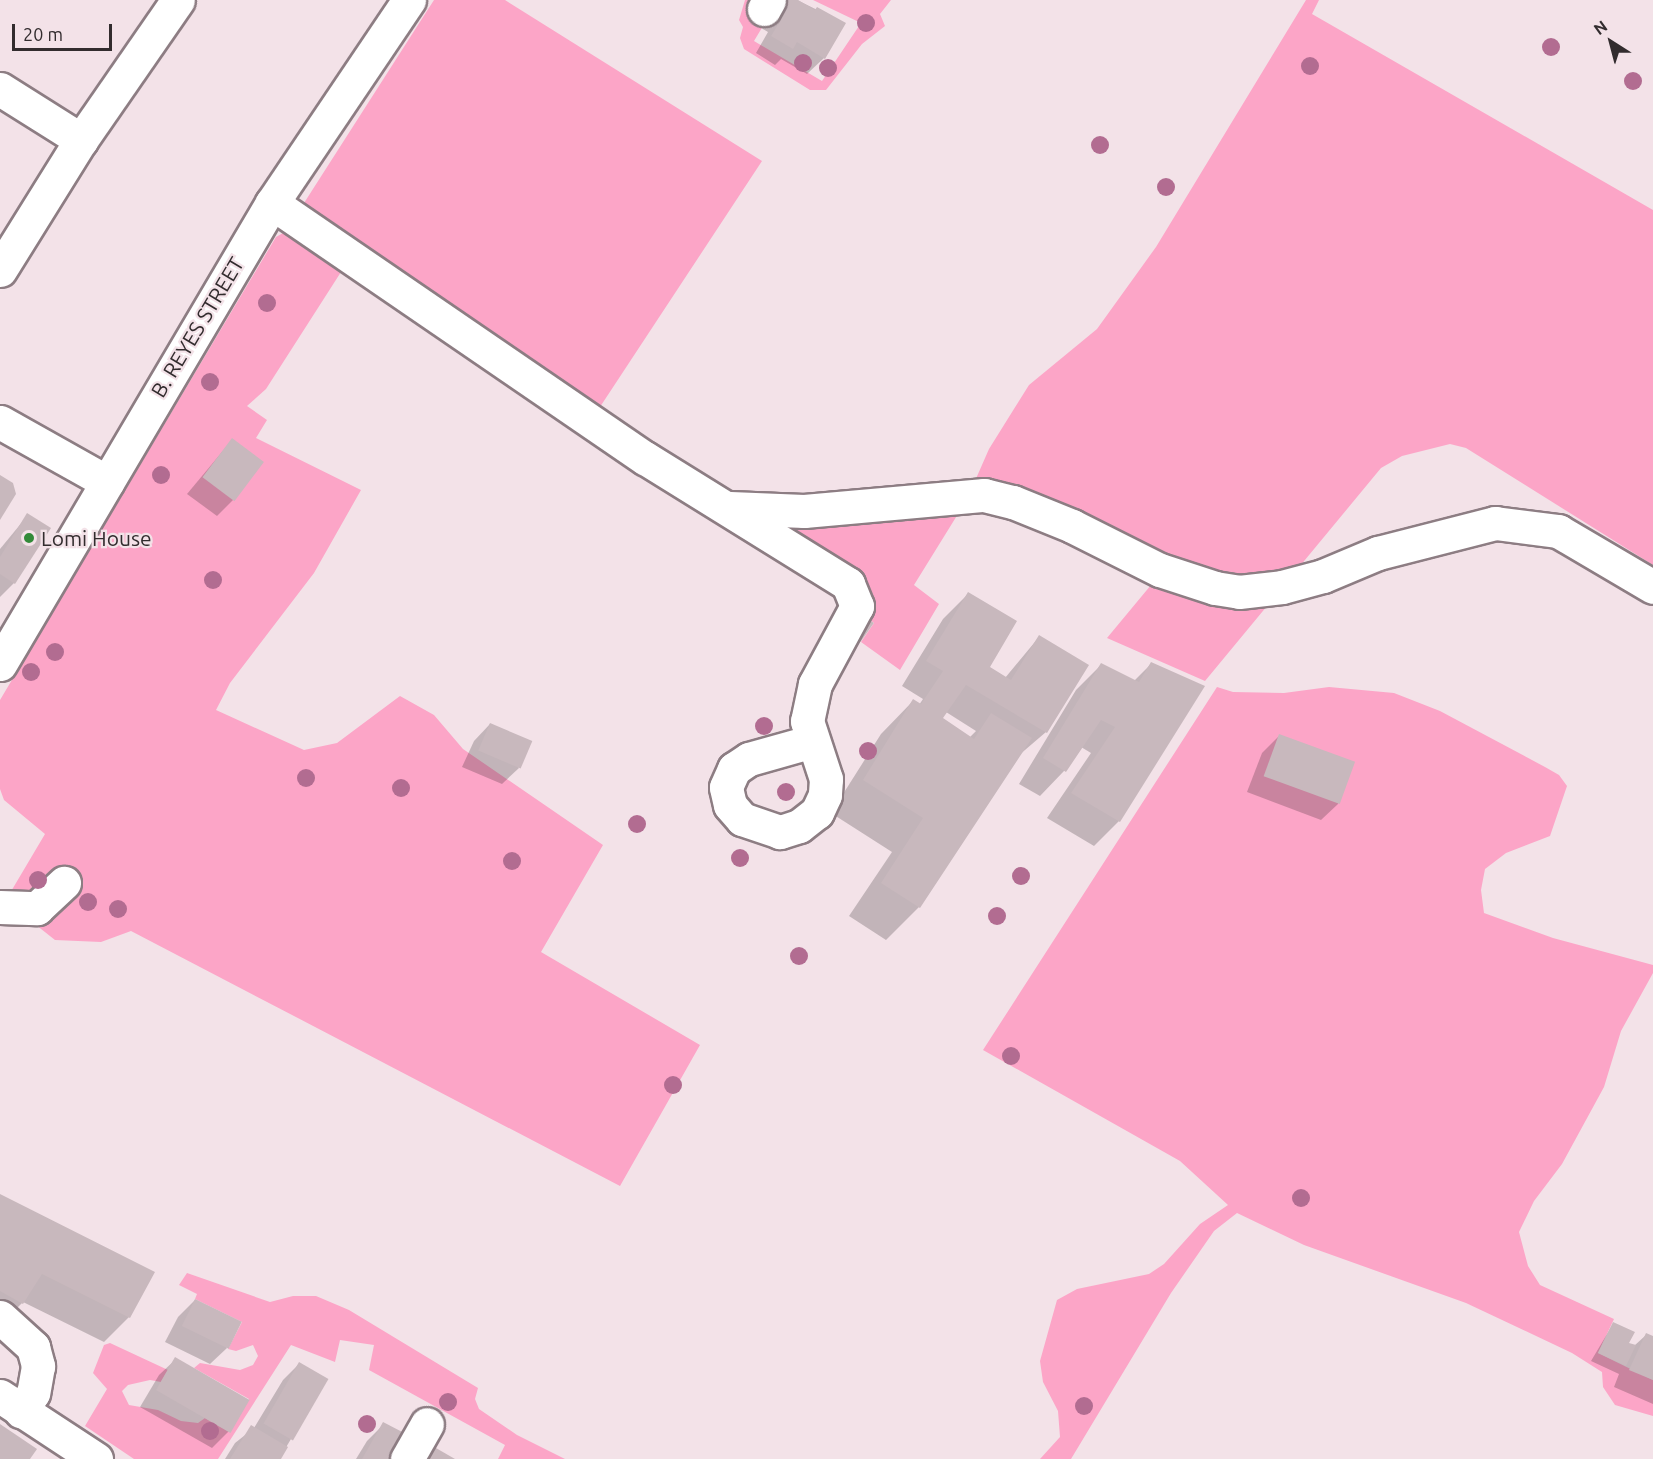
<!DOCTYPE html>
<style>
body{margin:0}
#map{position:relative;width:1653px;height:1459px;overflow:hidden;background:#f3e2e8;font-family:Ubuntu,sans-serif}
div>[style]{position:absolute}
.green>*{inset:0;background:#fca5c7}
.shadow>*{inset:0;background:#0003}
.building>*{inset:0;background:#c8b8bd;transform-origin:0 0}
.roads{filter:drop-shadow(2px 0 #8d7d83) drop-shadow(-2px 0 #8d7d83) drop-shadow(0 2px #8d7d83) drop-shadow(0 -2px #8d7d83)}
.minor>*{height:33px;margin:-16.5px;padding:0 16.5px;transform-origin:16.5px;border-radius:16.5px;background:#fff}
.trees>*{width:18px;height:18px;margin:-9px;border-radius:50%;background:#b26c91}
.dots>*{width:16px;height:16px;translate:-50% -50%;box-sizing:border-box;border:3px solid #f3e2e8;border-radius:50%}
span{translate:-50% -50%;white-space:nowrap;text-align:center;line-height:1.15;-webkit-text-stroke:4.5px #f3e2e8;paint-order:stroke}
.street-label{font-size:21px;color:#322c2e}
.poi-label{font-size:21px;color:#322c2e}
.left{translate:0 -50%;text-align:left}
.north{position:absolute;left:1581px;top:12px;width:60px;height:60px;-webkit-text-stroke:4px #f3e2e8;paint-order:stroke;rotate:324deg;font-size:16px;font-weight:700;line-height:24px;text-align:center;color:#322c2e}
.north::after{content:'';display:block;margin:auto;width:21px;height:27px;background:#322c2e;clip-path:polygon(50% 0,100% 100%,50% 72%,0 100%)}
.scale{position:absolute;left:12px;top:24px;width:100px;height:27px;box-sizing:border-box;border:3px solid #322c2e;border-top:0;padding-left:8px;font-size:18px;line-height:21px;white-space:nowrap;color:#322c2e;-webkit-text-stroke:4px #f3e2e8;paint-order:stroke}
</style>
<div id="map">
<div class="green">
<div style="clip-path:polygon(434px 0,505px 0,762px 161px,598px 410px,737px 496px,801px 504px,971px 490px,989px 449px,1029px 385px,1097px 329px,1156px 247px,1306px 0,1319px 0,1312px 14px,1653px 210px,1653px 565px,1466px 448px,1450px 444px,1402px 456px,1381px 468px,1205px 681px,1107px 638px,1156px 579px,1068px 533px,966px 501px,914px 585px,939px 604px,900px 670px,861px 642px,874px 623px,849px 604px,341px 272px,266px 389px,247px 406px,267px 420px,256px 438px,361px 490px,314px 573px,230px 683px,216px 710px,304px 750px,337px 743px,400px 696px,434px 715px,463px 749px,603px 845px,541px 952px,700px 1045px,620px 1186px,131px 931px,101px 942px,55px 940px,31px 921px,0 910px,45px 834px,4px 800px,0 789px,0 700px,276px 237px,283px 233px,296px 235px,304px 203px)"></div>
<div style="clip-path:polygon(745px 0,762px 0,750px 18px,763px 26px,754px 41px,822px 81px,861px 23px,813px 0,891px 0,880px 14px,885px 26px,862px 44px,826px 90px,810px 90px,744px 49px,740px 38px,743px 27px,739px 20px)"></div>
<div style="clip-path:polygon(1217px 687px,1233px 692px,1284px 693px,1329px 687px,1394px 693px,1440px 711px,1545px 767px,1559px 775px,1567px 786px,1550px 836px,1506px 853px,1485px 869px,1481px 890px,1484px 913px,1553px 938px,1653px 965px,1653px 973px,1621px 1031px,1604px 1087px,1562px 1164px,1534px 1201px,1519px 1232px,1528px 1266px,1540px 1285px,1614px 1319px,1598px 1353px,1653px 1380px,1653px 1416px,1615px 1405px,1603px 1387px,1602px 1372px,1572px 1353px,1466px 1303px,1304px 1245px,1237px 1213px,1214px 1231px,1171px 1293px,1071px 1459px,1040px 1459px,1060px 1437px,1058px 1411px,1043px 1382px,1040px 1361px,1057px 1300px,1077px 1289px,1149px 1274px,1164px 1264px,1200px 1224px,1228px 1205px,1180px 1161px,983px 1050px)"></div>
<div style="clip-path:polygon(187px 1273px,270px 1302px,293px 1296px,316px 1296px,349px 1310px,478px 1388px,475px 1399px,479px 1409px,517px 1435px,565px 1459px,498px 1459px,505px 1445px,369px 1370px,374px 1345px,340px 1340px,335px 1362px,291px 1345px,218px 1459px,134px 1459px,85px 1426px,107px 1389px,93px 1373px,104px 1345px,110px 1343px,168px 1370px,161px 1382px,150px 1380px,128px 1385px,122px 1391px,129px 1405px,158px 1410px,181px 1421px,198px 1423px,205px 1418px,230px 1432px,249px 1399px,194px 1368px,200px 1363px,240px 1370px,253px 1365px,258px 1356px,253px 1345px,236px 1351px,228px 1349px,242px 1322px,195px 1299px,197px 1294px,179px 1285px)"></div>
</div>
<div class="shadow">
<div style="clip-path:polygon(797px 0,844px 23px,824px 58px,807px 74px,781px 59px,775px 65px,756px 53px,768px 32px,758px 26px,767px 10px)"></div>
<div style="clip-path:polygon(232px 440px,233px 500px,217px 516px,187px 494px)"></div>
<div style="clip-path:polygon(28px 515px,14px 583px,0 597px,0 549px)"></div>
<div style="clip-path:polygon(evenodd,968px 594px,988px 667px,1005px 678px,1039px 637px,1087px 666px,1046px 732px,1018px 756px,919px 907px,886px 940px,849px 916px,892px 852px,831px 813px,881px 734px,913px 701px,919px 705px,923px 699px,902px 686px,943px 619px,968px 594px,946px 712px,976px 731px,969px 738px,941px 719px,946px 712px)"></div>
<div style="clip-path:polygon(1151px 664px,1202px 687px,1119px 821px,1094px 846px,1047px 818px,1091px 753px,1081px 747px,1064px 771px,1040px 796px,1019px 784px,1076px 690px,1101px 665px,1134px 681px)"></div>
<div style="clip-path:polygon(490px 724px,519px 768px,502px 784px,462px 767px,474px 741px)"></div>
<div style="clip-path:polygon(1279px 736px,1353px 763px,1338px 804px,1321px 820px,1247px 792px,1262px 753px)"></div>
<div style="clip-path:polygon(0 1196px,129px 1317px,104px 1342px,23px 1302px,14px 1311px,0 1303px)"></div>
<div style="clip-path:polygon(195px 1300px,227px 1348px,210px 1364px,165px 1342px,178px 1317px)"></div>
<div style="clip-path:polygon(1613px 1324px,1627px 1343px,1634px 1346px,1646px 1335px,1653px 1338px,1653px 1404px,1614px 1387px,1619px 1374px,1591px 1361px)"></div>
<div style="clip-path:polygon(176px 1359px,229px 1431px,212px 1448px,140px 1407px,159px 1375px)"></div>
<div style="clip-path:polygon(299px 1364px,291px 1439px,279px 1459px,225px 1459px,235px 1443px,254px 1428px,283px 1380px)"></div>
<div style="clip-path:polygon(384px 1424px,395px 1459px,356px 1459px,367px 1441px)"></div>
</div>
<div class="building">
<div style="clip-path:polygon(779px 0,798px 0,815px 10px,817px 7px,846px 23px,825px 59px,797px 42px,793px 49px,771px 36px,784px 15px,773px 9px)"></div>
<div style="left:232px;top:438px;width:40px;height:49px;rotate:37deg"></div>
<div style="clip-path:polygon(0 475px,13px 483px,16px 494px,0 520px)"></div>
<div style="clip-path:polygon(27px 513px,51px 528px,15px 584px,0 574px,0 557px)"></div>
<div style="clip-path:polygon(968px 592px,1017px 621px,990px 667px,1011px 680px,1039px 635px,1089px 665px,1047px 733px,966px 685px,943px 718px,974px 739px,991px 713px,1032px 738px,920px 908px,881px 883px,923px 818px,863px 780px,913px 699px,921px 704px,943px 671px,926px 661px)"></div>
<div style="left:864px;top:616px;width:12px;height:23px;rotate:35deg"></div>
<div style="clip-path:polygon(1151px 662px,1205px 686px,1120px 822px,1071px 793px,1115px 727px,1101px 720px,1066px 772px,1043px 758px,1101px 663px,1139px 682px)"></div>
<div style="left:490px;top:723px;width:46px;height:30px;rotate:23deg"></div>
<div style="left:1279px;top:734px;width:81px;height:45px;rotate:20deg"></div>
<div style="clip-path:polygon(0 1194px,155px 1272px,130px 1318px,42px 1274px,23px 1304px,0 1291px)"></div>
<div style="left:195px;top:1299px;width:52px;height:30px;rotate:26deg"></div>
<div style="clip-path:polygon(1613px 1322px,1635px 1332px,1629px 1343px,1636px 1345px,1626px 1366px,1598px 1353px)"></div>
<div style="clip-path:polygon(1646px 1333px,1653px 1336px,1653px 1380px,1629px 1370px)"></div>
<div style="left:175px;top:1357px;width:86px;height:38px;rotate:30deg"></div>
<div style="left:299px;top:1362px;width:34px;height:71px;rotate:30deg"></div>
<div style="clip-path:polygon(383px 1422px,410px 1436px,396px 1459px,362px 1459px)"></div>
<div style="clip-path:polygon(0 1424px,37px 1449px,30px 1459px,0 1459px)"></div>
<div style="clip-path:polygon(251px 1425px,288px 1447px,281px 1459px,230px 1459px)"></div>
<div style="clip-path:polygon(429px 1444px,455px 1459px,421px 1459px)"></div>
</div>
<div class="roads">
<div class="minor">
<div style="left:764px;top:9px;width:10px;rotate:-61deg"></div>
<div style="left:0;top:89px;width:96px;rotate:32.2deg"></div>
<div style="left:272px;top:203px;width:452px;rotate:34.4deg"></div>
<div style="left:645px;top:458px;width:239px;rotate:31.8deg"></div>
<div style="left:848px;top:584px;width:24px;rotate:68deg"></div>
<div style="left:857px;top:606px;width:89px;rotate:118.3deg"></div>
<div style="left:815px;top:684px;width:38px;rotate:102deg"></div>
<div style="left:807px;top:721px;width:61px;rotate:71.9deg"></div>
<div style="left:826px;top:779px;width:16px;rotate:94deg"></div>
<div style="left:825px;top:795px;width:19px;rotate:115deg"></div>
<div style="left:817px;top:812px;width:23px;rotate:142deg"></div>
<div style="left:799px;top:826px;width:20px;rotate:162deg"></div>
<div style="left:780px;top:832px;width:40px;rotate:-161.1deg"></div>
<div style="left:742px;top:819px;width:18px;rotate:-131deg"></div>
<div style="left:730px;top:805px;width:18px;rotate:-103deg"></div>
<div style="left:726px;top:787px;width:20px;rotate:-66deg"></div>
<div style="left:734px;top:769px;width:18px;rotate:-34deg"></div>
<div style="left:749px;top:759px;width:66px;rotate:-15.7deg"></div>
<div style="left:0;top:270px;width:153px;rotate:-58.1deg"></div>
<div style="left:81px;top:140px;width:170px;rotate:-55.3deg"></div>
<div style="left:0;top:422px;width:123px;rotate:29.3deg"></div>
<div style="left:730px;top:508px;width:74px;rotate:2.3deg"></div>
<div style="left:804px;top:511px;width:181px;rotate:-5.1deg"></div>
<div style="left:984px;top:495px;width:30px;rotate:14deg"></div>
<div style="left:1013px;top:502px;width:64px;rotate:22.1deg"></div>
<div style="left:1072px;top:526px;width:98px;rotate:26.6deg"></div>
<div style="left:1160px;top:570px;width:58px;rotate:18.1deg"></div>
<div style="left:1215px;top:588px;width:24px;rotate:9deg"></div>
<div style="left:1239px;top:592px;width:43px;rotate:-6.6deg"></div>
<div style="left:1282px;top:587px;width:42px;rotate:-15deg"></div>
<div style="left:1323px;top:576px;width:60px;rotate:-22.7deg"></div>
<div style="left:1378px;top:553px;width:121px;rotate:-14.4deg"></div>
<div style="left:1495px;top:523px;width:64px;rotate:7.2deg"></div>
<div style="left:1558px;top:531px;width:110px;rotate:30.5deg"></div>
<div style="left:0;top:664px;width:535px;rotate:-59.46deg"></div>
<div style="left:272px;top:203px;width:245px;rotate:-56deg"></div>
<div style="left:0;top:907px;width:37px;rotate:2deg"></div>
<div style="left:37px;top:908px;width:37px;rotate:-43deg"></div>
<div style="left:0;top:1317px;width:45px;rotate:42.3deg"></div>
<div style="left:33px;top:1347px;width:20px;rotate:75deg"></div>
<div style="left:38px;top:1366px;width:27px;rotate:100deg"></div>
<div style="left:33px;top:1393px;width:22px;rotate:124deg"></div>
<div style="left:0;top:1396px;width:115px;rotate:33.3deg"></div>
<div style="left:407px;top:1459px;width:40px;rotate:-60.3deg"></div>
</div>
</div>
<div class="trees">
<div style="left:866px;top:23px"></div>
<div style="left:1551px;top:47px"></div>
<div style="left:803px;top:63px"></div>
<div style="left:1310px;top:66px"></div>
<div style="left:828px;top:68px"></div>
<div style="left:1633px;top:81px"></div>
<div style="left:1100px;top:145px"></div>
<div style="left:1166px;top:187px"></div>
<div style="left:267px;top:303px"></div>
<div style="left:210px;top:382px"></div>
<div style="left:161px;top:475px"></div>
<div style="left:213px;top:580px"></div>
<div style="left:55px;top:652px"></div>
<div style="left:31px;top:672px"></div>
<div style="left:764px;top:726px"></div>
<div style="left:868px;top:751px"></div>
<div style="left:306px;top:778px"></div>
<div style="left:401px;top:788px"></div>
<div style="left:786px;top:792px"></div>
<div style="left:637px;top:824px"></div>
<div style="left:740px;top:858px"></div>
<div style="left:512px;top:861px"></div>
<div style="left:1021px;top:876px"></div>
<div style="left:38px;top:880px"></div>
<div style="left:88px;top:902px"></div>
<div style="left:118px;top:909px"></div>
<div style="left:997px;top:916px"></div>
<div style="left:799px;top:956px"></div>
<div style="left:1011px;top:1056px"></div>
<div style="left:673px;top:1085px"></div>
<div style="left:1301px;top:1198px"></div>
<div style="left:448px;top:1402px"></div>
<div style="left:1084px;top:1406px"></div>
<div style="left:367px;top:1424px"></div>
<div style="left:210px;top:1431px"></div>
</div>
<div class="dots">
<div style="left:29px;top:538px;background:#328a39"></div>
</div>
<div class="street-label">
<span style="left:197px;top:327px;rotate:-59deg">B. REYES STREET</span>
</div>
<div class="poi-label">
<span class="left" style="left:41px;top:538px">Lomi House</span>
</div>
<div class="north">N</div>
<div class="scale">20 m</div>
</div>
